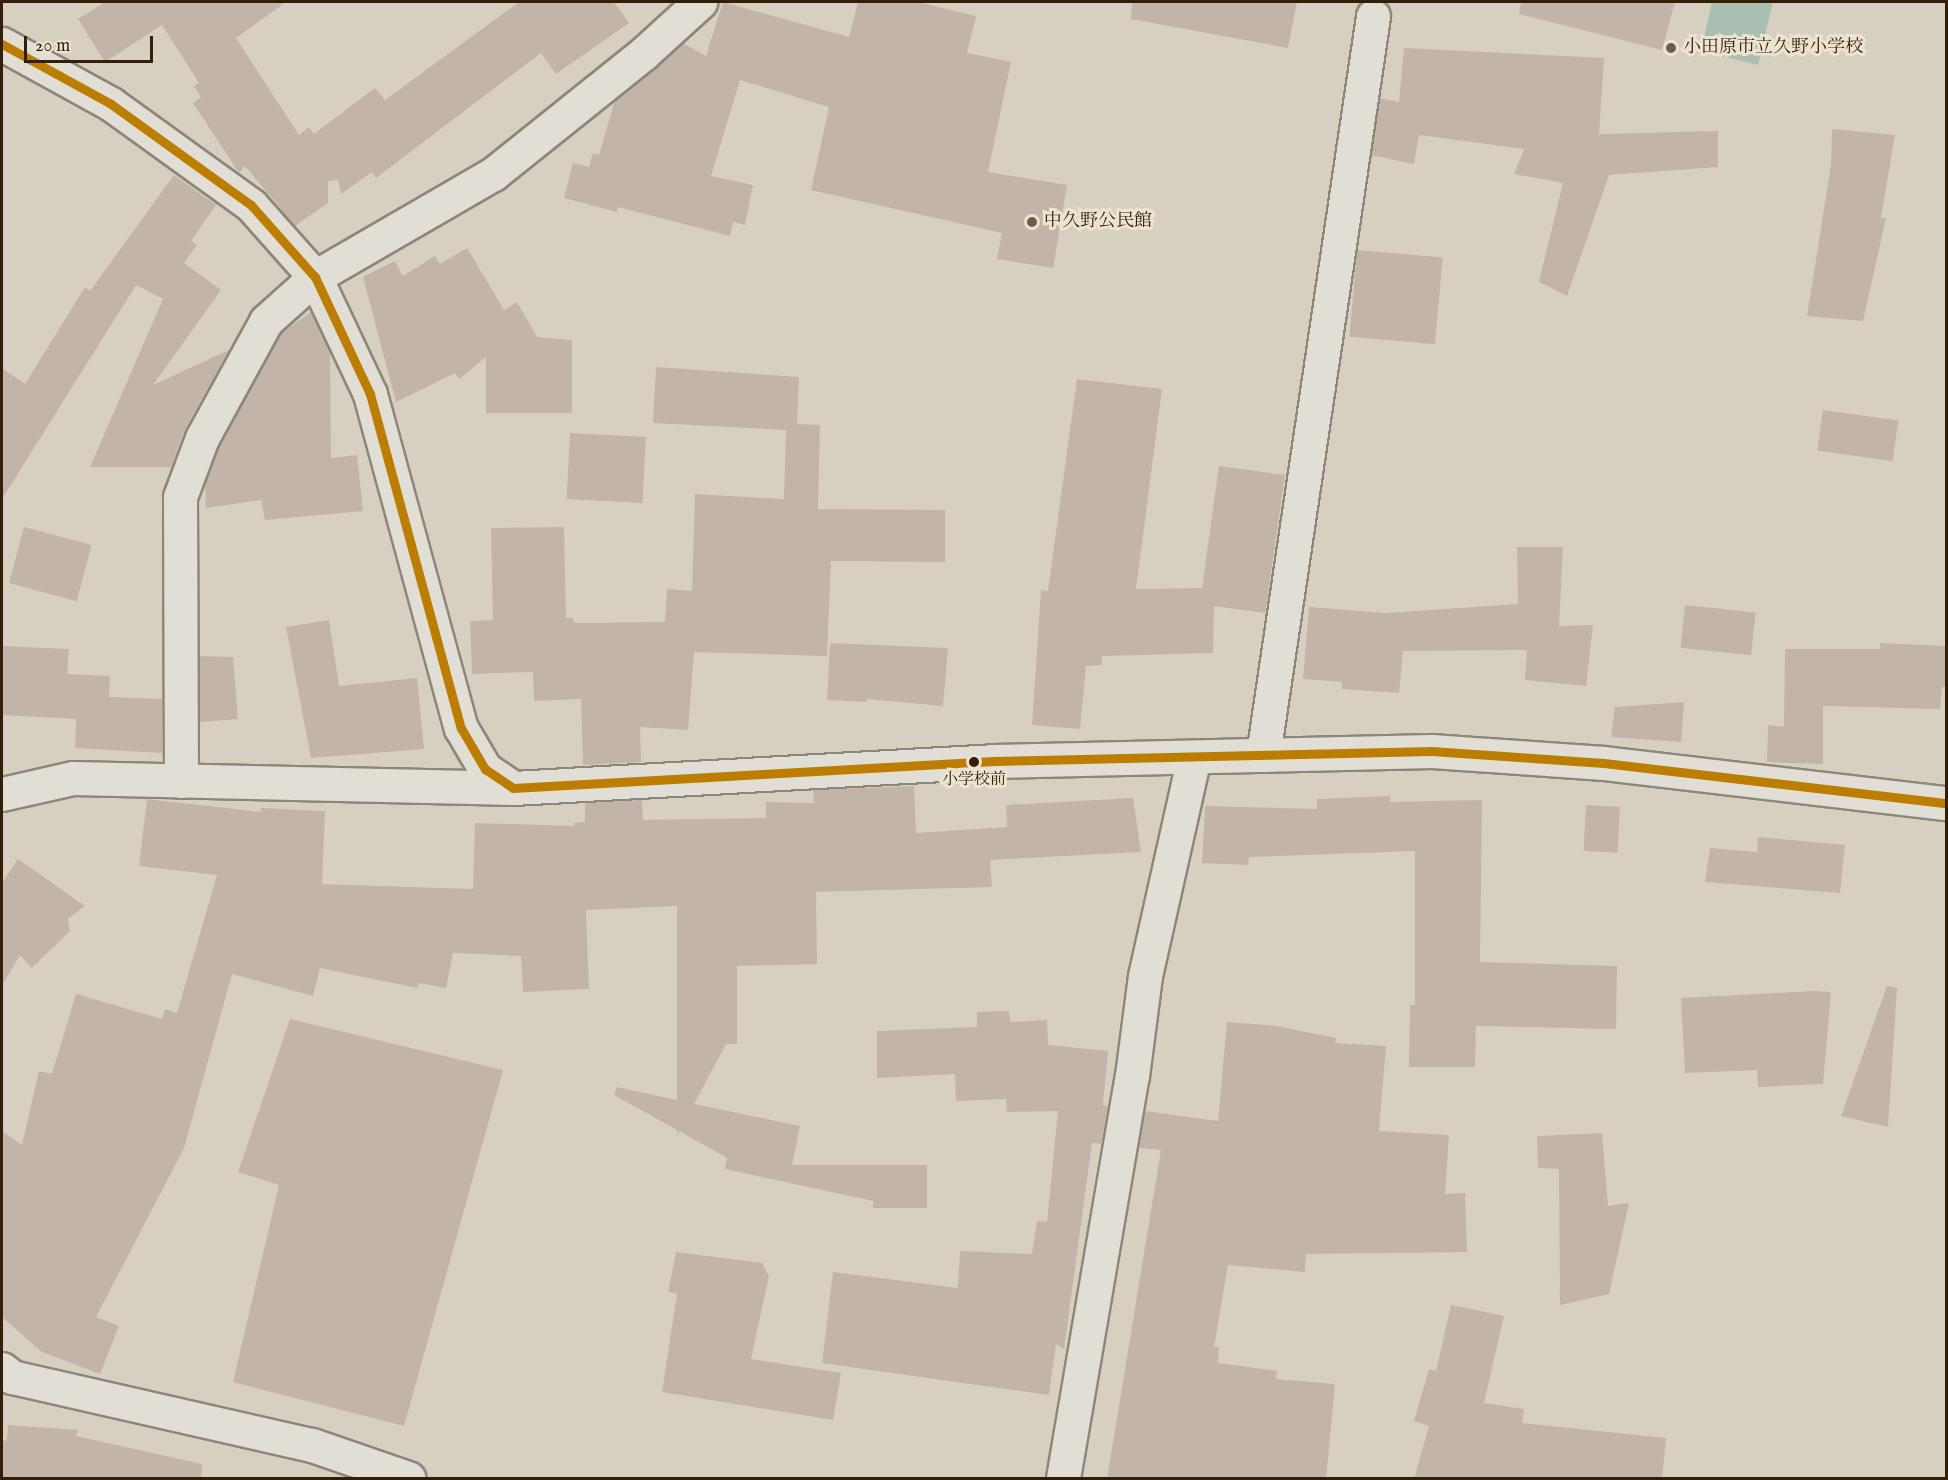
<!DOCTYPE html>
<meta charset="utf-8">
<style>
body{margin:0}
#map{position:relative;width:1948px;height:1480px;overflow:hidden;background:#d7d0c0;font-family:"IM FELL English","Noto Serif JP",serif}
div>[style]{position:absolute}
.water>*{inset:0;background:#a9bfb1}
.building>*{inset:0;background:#c3b4aa;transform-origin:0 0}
.roads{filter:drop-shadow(2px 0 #8d867a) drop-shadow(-2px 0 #8d867a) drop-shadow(0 2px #8d867a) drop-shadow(0 -2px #8d867a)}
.minor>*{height:33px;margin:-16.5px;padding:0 16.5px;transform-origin:16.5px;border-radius:16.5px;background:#e1ded5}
.bus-1>*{height:9px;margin:-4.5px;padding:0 4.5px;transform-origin:4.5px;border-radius:4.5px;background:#bc7e02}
.dots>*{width:16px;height:16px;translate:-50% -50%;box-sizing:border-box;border:3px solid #ece3d0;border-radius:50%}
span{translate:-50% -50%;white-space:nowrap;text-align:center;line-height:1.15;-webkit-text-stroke:6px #ece3d0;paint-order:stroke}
.bus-label{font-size:16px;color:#331f07}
.poi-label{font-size:18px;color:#331f07}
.left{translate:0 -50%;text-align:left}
.frame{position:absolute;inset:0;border:3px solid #331f07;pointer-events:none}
.scale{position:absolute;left:24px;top:36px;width:129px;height:27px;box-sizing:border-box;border:3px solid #331f07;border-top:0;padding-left:8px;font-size:18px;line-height:21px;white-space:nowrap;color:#331f07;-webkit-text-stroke:4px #ece3d0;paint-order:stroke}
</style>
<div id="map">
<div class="water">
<div style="clip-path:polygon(1712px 2px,1773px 2px,1758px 65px,1701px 51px)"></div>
</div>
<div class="building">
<div style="clip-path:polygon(105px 2px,286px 2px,236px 38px,299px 135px,309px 127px,314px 134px,375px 88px,385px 100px,519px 2px,614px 2px,629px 23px,556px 74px,541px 53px,376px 178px,372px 172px,341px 194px,338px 180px,328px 181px,328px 203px,295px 226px,245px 166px,239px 173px,193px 103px,201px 97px,194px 86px,199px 83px,162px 25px,105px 62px,78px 19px)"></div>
<div style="clip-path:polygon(723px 2px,849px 37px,858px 2px,918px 2px,976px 16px,967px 53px,1011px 62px,988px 172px,1067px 185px,1053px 268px,997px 259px,1002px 233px,811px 190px,829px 107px,740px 80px,711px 176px,753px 185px,745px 225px,733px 222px,730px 236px,618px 207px,617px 212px,564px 198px,573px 163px,589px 167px,593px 153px,599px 155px,615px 100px,683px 43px,706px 56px)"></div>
<div style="clip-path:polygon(1132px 2px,1297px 2px,1288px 48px,1131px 19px)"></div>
<div style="clip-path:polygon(1521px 2px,1675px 2px,1662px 50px,1519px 14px)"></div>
<div style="clip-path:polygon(1404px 48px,1604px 58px,1599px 134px,1718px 131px,1718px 167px,1609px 175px,1567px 296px,1539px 282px,1563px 183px,1514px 174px,1524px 149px,1419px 135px,1414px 164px,1371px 155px,1380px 98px,1399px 102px)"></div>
<div style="clip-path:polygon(1832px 129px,1895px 135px,1881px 218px,1886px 218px,1863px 321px,1807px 316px,1831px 165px)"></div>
<div style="clip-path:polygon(174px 175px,216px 205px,191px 241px,197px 245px,184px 263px,221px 290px,153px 385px,229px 350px,185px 429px,171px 467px,90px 467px,163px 299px,136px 285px,2px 499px,2px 368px,25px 384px,85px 287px,90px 291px)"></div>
<div style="clip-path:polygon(467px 248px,504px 310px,517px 302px,537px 337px,572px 340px,572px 413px,486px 413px,486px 357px,459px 379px,455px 373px,396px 402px,363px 277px,395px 261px,403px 276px,435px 256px,440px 264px)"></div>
<div style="left:1357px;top:250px;width:86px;height:87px;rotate:5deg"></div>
<div style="clip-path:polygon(311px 312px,330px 353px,331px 458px,357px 455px,363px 511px,265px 520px,261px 500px,206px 508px,205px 485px,219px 446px,281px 333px)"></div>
<div style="clip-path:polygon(656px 367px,799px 377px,797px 424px,820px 425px,818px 509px,945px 510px,945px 562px,831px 561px,827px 656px,694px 652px,688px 730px,640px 727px,641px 762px,583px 765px,581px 699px,534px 701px,533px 672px,472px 674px,470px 621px,493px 620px,491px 528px,564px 527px,566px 618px,573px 618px,574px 623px,665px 622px,667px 589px,692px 591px,695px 494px,784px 499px,786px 430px,653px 423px)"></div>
<div style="clip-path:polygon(1077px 379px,1162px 389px,1136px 589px,1202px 588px,1219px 466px,1285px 475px,1265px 613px,1214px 606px,1213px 653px,1102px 656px,1102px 665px,1086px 666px,1080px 729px,1032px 725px,1041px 590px,1048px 591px)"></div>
<div style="left:1823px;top:410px;width:76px;height:41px;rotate:8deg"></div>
<div style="left:570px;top:433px;width:76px;height:66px;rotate:3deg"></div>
<div style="left:24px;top:527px;width:70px;height:58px;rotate:15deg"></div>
<div style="clip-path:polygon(1517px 547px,1563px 547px,1559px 626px,1593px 625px,1586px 686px,1525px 680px,1527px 650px,1403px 651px,1399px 693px,1342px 689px,1342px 682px,1303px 679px,1309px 607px,1386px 613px,1518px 604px)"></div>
<div style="left:1685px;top:605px;width:71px;height:43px;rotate:6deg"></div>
<div style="clip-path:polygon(329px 620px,339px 686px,417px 678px,424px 749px,311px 758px,286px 627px)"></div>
<div style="clip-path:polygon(830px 643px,948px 648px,943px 706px,867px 699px,866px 702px,827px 700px)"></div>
<div style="clip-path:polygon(1880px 643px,1947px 646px,1947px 687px,1942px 687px,1940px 709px,1823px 706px,1823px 764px,1767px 762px,1768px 725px,1784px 727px,1785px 649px,1880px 649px)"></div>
<div style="clip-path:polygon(2px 646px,69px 649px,67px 674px,110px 676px,109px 697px,162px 699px,162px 753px,75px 748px,76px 719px,2px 715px)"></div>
<div style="clip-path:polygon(199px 656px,233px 657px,238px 719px,200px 722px)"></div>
<div style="clip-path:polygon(1684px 702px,1681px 742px,1611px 737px,1615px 707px)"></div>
<div style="clip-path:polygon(914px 786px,916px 833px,1007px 827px,1006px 805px,1133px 798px,1141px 852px,990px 860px,992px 887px,816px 892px,817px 964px,737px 966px,737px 1044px,726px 1044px,694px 1104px,800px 1126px,792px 1165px,927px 1165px,927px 1208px,873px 1208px,873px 1201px,725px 1169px,727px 1158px,679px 1131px,677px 1135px,677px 1130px,614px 1095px,617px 1087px,677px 1100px,677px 906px,586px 910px,589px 989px,523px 992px,521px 956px,453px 953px,446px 988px,419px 983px,417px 988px,320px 968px,313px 996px,232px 974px,184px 1148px,96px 1317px,119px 1326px,100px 1374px,42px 1352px,2px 1317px,2px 1131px,22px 1145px,39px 1071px,52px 1074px,76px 994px,162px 1019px,165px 1009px,177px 1013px,217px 875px,139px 866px,147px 799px,261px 812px,261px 808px,325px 811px,322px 884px,473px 889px,475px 823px,574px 826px,574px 823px,585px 822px,585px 803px,642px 800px,643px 820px,766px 818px,766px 802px,814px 803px,813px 790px)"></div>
<div style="clip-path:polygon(1390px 796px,1390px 802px,1482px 800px,1480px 962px,1617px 966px,1616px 1029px,1476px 1026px,1475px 1067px,1409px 1067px,1410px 1005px,1415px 1005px,1415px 851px,1249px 857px,1248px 865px,1202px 863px,1205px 806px,1317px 809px,1317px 799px)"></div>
<div style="left:1586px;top:805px;width:34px;height:46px;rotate:3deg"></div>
<div style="clip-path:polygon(1758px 837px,1845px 845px,1840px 893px,1705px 882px,1710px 848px,1757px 852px)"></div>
<div style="clip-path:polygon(18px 859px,85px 906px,68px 919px,70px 931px,32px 968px,20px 955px,2px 985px,2px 883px)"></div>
<div style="clip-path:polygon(1887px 986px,1897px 988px,1888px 1127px,1841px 1116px)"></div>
<div style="clip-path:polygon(1814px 991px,1831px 992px,1823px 1084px,1758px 1087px,1757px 1070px,1685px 1073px,1681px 998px)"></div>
<div style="clip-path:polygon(1009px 1011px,1010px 1022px,1047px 1020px,1048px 1045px,1108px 1051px,1103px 1105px,1108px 1106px,1101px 1144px,1092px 1143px,1064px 1349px,1056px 1344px,1049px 1395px,822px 1363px,833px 1272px,958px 1288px,960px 1251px,1032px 1254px,1037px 1221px,1047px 1222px,1058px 1111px,1007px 1112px,1006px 1099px,956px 1101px,955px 1074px,877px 1078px,877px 1031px,977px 1027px,977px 1012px)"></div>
<div style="clip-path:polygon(290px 1019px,503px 1070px,404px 1426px,233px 1382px,279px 1185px,238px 1172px)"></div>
<div style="clip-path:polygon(1227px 1022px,1277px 1026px,1336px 1038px,1335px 1043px,1386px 1046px,1379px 1131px,1449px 1135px,1445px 1194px,1465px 1193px,1467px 1252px,1306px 1254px,1305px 1272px,1228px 1265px,1214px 1347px,1219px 1347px,1218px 1363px,1277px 1371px,1276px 1379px,1335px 1384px,1326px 1479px,1107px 1479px,1161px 1150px,1139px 1148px,1145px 1111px,1218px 1121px)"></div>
<div style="clip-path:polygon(1602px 1133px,1608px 1206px,1629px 1203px,1609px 1294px,1560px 1305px,1559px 1169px,1538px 1168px,1537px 1136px)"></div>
<div style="clip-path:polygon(676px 1252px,762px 1263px,769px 1276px,751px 1359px,841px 1373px,833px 1420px,662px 1392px,677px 1294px,668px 1292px)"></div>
<div style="clip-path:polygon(1451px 1305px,1504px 1316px,1484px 1403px,1524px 1409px,1522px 1423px,1666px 1438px,1662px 1479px,1414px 1479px,1429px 1426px,1414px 1421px,1429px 1369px,1436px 1371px)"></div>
<div style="clip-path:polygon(8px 1425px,78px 1430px,76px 1436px,202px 1464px,201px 1479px,2px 1479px,2px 1440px,7px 1441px)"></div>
</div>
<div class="roads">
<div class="minor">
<div style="left:2px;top:44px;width:124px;rotate:28.8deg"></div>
<div style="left:111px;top:104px;width:173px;rotate:35.8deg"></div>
<div style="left:251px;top:205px;width:96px;rotate:48.4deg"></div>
<div style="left:315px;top:277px;width:129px;rotate:64.8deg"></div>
<div style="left:370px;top:394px;width:346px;rotate:74.8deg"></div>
<div style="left:461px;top:728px;width:48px;rotate:59.7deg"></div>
<div style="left:485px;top:769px;width:34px;rotate:34deg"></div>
<div style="left:513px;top:788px;width:482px;rotate:-3.2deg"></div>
<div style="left:994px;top:761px;width:438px;rotate:-1.3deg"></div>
<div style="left:1432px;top:751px;width:172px;rotate:4deg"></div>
<div style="left:1604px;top:763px;width:344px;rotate:6.7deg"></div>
<div style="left:1263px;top:755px;width:747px;rotate:-81.53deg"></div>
<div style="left:181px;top:781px;width:284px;rotate:-90.2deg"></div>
<div style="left:180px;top:497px;width:63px;rotate:-69.6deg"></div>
<div style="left:202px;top:438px;width:133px;rotate:-61.3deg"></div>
<div style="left:266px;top:321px;width:66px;rotate:-41.9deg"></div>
<div style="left:315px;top:277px;width:206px;rotate:-30.1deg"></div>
<div style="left:493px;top:174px;width:193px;rotate:-38.7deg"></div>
<div style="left:644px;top:53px;width:76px;rotate:-42.3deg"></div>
<div style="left:2px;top:794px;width:73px;rotate:-12.7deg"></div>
<div style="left:73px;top:778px;width:440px;rotate:1.3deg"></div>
<div style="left:2px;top:1369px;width:13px;rotate:39deg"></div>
<div style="left:12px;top:1377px;width:308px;rotate:12.8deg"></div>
<div style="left:312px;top:1445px;width:102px;rotate:19deg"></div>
<div style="left:1063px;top:1478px;width:408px;rotate:-80.3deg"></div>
<div style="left:1132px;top:1076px;width:101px;rotate:-82.6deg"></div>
<div style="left:1145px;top:976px;width:224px;rotate:-77.4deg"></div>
</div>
</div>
<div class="bus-1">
<div style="left:2px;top:44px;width:124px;rotate:28.8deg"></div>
<div style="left:111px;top:104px;width:173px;rotate:35.8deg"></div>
<div style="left:251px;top:205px;width:96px;rotate:48.4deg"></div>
<div style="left:315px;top:277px;width:129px;rotate:64.8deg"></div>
<div style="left:370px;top:394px;width:346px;rotate:74.8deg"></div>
<div style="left:461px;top:728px;width:48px;rotate:59.7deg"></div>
<div style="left:485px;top:769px;width:34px;rotate:34deg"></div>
<div style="left:513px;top:788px;width:482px;rotate:-3.2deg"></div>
<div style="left:994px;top:761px;width:438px;rotate:-1.3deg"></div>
<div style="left:1432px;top:751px;width:172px;rotate:4deg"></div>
<div style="left:1604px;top:763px;width:344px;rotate:6.7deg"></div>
</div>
<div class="dots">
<div style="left:1671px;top:48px;background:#6c5d48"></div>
<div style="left:1032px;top:222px;background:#6c5d48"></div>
<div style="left:974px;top:762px;background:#331f07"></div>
</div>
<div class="bus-label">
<span style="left:974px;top:780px">小学校前</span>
</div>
<div class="poi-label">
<span class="left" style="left:1683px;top:48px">小田原市立久野小学校</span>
<span class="left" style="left:1044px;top:222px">中久野公民館</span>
</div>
<div class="frame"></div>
<div class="scale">20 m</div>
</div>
